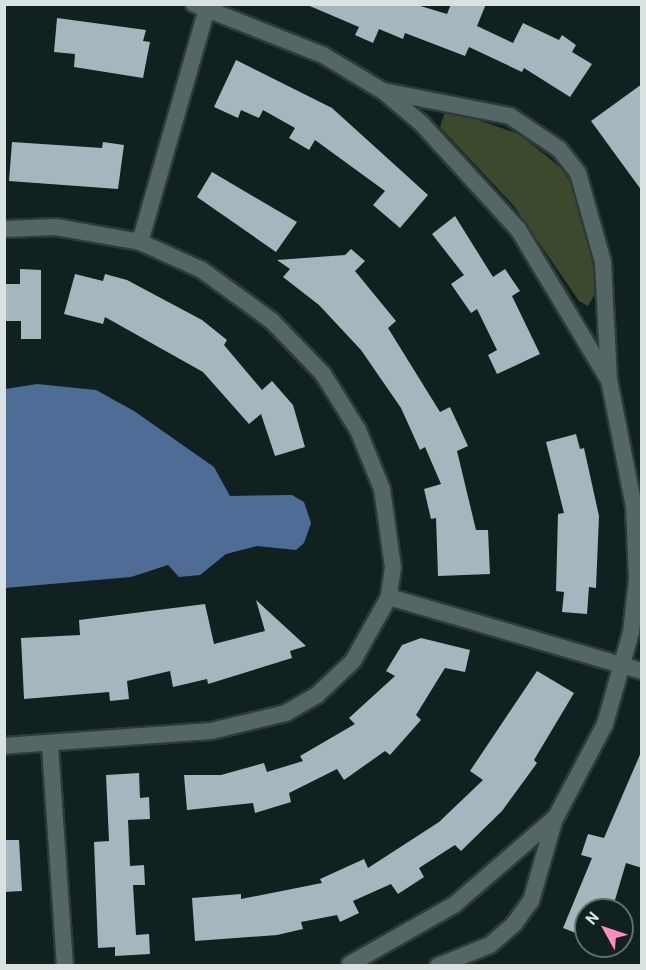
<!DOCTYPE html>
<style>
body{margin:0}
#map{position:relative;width:646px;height:970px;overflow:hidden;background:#112120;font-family:Barlow,sans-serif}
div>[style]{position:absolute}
.green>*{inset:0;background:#3d492d}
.water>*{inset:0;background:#4d6c96}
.building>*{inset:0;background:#a4b6be}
.roads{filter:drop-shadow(2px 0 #2f3a39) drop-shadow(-2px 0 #2f3a39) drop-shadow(0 2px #2f3a39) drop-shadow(0 -2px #2f3a39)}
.minor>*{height:16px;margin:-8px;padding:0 8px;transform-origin:8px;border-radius:8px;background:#546766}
span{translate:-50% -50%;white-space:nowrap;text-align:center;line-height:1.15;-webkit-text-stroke:6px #112120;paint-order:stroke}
.frame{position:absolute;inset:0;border:6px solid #d7e2e1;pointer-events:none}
.north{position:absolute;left:574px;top:898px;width:60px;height:60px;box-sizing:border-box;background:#112120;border:2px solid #606e6d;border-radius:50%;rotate:310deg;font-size:16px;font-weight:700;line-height:24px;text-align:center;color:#d7e2e1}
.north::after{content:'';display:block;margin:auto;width:21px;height:27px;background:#fe8ebd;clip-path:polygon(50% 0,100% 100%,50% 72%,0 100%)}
</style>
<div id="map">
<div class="green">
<div style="clip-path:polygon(446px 109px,519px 134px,561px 168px,576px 191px,598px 288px,588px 306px,579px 301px,514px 206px,440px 127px)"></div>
</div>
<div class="water">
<div style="clip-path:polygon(37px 384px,96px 390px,134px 411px,214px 467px,230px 496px,292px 495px,304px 502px,311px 523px,304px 543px,296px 550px,257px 546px,226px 554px,200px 575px,179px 577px,168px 565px,131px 577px,5px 588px,5px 389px)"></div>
</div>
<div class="building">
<div style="clip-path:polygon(305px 4px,414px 4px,447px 14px,451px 4px,486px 4px,477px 26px,513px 43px,523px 23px,559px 40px,562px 35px,576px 45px,572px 52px,592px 64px,570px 97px,524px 68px,522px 72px,469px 47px,465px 56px,405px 33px,403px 39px,379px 29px,373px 43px,355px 35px,359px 27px)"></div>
<div style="clip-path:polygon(57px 18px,146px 30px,143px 41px,150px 42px,143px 78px,74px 67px,75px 54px,54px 52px)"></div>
<div style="clip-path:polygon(236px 60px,332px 108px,428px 195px,400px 228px,373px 205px,385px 191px,315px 140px,309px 150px,289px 138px,295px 128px,263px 110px,259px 118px,241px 110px,238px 118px,214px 107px)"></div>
<div style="clip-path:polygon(642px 84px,642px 191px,591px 121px)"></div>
<div style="clip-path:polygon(12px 142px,102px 148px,103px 142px,124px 145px,118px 189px,9px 181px)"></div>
<div style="clip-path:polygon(212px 172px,297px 222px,276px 252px,197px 197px)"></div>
<div style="clip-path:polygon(455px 216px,493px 277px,505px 269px,520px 291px,512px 296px,540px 354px,497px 374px,488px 355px,497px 350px,477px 309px,471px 313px,451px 284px,464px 275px,432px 234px)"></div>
<div style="clip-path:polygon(351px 249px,365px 261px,355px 271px,396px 321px,388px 328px,440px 412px,450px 407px,468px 446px,457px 451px,476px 530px,488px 530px,490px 574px,438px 576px,436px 518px,431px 519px,424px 489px,441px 484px,425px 447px,420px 450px,401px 408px,361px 350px,319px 305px,283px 277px,290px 269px,277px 260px,345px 255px)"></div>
<div style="clip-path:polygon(20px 269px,41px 270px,41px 339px,21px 339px,21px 321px,4px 321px,4px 284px,20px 284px)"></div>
<div style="clip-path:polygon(75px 274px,103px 281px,105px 274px,127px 280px,202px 320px,227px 340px,224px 345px,262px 390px,272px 381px,293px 405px,305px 447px,275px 456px,261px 414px,249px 424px,203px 372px,105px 317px,103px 324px,64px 314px)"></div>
<div style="clip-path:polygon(576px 434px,580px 449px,584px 448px,599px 516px,596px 588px,589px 587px,587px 614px,562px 612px,564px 592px,556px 591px,558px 514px,564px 513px,546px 442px)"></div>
<div style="clip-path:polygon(256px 600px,306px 646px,290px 651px,292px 658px,208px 684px,207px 679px,173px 687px,170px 671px,127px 681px,129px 699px,110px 701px,109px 692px,24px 699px,21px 638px,80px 635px,79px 620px,205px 604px,214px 644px,265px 631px)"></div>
<div style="clip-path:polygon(421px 638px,470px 650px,465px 672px,445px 668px,416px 715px,421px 720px,390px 755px,385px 751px,344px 780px,337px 769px,289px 793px,291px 802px,255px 813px,253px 803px,187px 810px,184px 775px,221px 775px,264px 763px,267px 772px,303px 761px,300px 756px,355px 724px,349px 718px,395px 676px,386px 671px,402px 645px)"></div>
<div style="clip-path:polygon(537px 671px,574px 693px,534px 760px,537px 763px,502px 811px,461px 851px,455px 845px,419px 868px,424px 877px,398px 894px,391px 884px,353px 901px,359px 913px,340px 922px,337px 915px,301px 922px,303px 929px,277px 935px,195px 941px,192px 898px,241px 894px,241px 899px,322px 883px,320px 879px,364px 859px,368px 868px,439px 822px,483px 780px,470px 771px)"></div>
<div style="clip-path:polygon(642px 750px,642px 868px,626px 863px,612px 910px,586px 910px,586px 937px,563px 928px,592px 858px,581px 855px,588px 834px,604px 838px)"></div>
<div style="clip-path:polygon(139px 773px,140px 798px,149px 797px,150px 819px,128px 820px,130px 866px,144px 865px,145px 885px,133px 885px,136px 935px,149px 934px,150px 954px,115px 956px,115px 947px,98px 948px,94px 842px,109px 841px,106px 775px)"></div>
<div style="clip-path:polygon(4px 840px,19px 840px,22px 891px,4px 892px)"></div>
</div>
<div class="roads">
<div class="minor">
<div style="left:194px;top:4px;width:139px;rotate:21.6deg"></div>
<div style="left:323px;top:55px;width:70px;rotate:31deg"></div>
<div style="left:383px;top:91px;width:51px;rotate:40.2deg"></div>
<div style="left:422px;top:124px;width:142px;rotate:47.6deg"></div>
<div style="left:518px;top:229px;width:173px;rotate:59deg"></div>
<div style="left:4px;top:229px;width:52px;rotate:-2.2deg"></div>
<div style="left:56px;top:227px;width:85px;rotate:10.1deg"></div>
<div style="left:140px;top:242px;width:68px;rotate:24.3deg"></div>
<div style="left:202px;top:270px;width:87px;rotate:36.1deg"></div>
<div style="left:272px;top:321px;width:74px;rotate:46.1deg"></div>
<div style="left:323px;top:374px;width:66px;rotate:58deg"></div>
<div style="left:358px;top:430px;width:64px;rotate:67.9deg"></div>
<div style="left:382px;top:489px;width:79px;rotate:82deg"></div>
<div style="left:393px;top:567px;width:30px;rotate:98deg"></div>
<div style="left:389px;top:597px;width:73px;rotate:119.4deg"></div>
<div style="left:353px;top:661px;width:50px;rotate:136.6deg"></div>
<div style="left:317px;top:695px;width:36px;rotate:150deg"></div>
<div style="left:286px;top:713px;width:77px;rotate:166.5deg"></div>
<div style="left:211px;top:731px;width:208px;rotate:175.9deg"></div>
<div style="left:140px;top:242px;width:243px;rotate:-74deg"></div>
<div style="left:389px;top:597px;width:264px;rotate:16.3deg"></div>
<div style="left:50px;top:746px;width:221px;rotate:86.1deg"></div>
<div style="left:350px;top:964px;width:120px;rotate:-29.6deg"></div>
<div style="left:454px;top:905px;width:135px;rotate:-40.8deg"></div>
<div style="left:556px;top:817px;width:105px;rotate:-62.2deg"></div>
<div style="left:605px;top:724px;width:96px;rotate:-74.2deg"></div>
<div style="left:631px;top:632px;width:53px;rotate:-83.5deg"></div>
<div style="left:637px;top:579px;width:72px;rotate:-92.4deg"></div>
<div style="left:634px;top:507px;width:129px;rotate:-101.1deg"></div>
<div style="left:609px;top:380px;width:118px;rotate:-92.9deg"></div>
<div style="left:603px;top:262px;width:92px;rotate:-105.7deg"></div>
<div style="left:578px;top:173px;width:31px;rotate:-128deg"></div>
<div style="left:559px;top:149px;width:59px;rotate:-146deg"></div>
<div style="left:510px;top:116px;width:129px;rotate:-168.9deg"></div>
<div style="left:438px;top:966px;width:56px;rotate:-22deg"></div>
<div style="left:490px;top:945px;width:32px;rotate:-41deg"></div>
<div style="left:514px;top:924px;width:29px;rotate:-54deg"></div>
<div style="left:531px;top:901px;width:86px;rotate:-73.9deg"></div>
</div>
</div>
<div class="frame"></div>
<div class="north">N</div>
</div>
